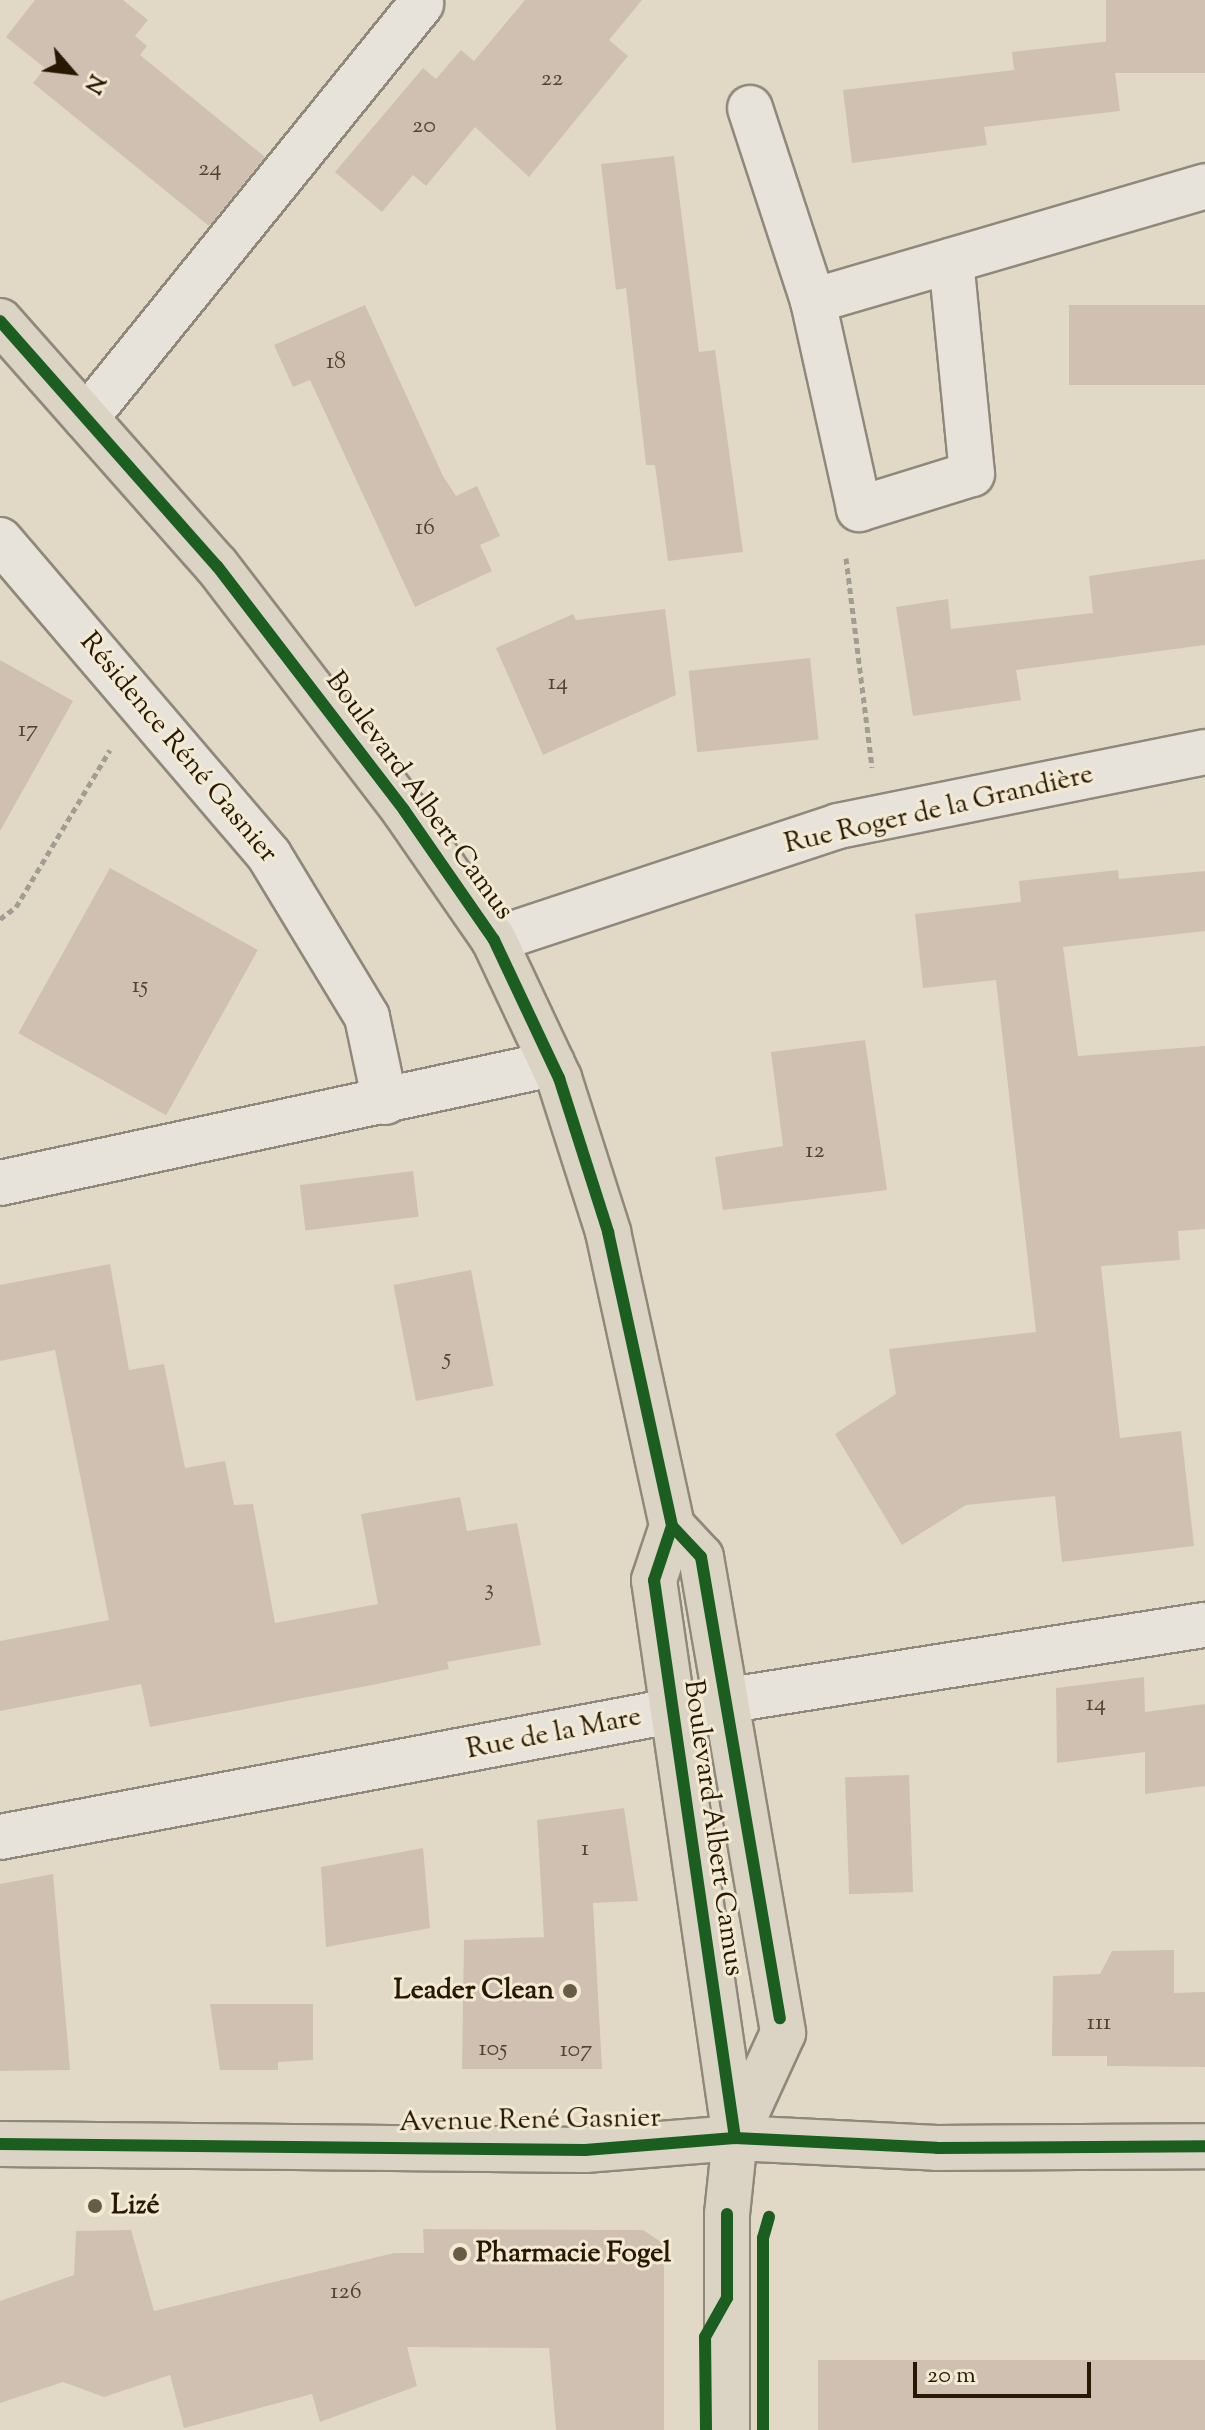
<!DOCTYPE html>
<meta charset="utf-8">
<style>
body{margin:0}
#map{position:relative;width:1205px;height:2430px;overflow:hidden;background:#e1d9c6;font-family:"Sorts Mill Goudy",serif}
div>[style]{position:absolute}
.building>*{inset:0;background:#d0c0b1;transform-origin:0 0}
.path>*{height:5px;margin-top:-2.5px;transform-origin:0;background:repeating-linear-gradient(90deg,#a29d93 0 6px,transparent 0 10px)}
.roads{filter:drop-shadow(2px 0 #8f887b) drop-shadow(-2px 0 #8f887b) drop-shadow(0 2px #8f887b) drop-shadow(0 -2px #8f887b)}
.minor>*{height:44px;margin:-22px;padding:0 22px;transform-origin:22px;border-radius:22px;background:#e8e3da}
.major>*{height:44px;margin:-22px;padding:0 22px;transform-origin:22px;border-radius:22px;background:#dbd4c5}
.cycleway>*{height:12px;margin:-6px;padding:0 6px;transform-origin:6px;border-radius:6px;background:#1b5e20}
.dots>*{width:22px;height:22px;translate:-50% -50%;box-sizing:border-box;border:4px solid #f3ead3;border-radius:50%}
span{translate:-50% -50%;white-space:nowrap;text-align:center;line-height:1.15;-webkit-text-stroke:6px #f3ead3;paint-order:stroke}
.number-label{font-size:24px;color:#52422e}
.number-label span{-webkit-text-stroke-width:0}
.street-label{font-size:28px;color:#281802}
.poi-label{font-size:28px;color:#281802;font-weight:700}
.right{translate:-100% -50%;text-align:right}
.left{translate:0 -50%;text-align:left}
.north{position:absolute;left:32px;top:32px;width:80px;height:80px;-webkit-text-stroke:6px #f3ead3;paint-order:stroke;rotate:118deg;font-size:22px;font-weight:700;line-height:32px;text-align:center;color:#281802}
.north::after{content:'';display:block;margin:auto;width:28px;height:36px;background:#281802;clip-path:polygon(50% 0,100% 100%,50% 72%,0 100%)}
.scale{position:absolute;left:913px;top:2362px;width:178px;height:36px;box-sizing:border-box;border:4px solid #281802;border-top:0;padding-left:10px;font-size:24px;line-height:28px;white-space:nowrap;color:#281802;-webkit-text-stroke:6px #f3ead3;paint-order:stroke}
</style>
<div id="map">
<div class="building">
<div style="clip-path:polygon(35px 0,123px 0,148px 20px,135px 36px,147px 46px,140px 55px,265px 157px,209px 226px,33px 83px,45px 68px,6px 37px)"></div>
<div style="clip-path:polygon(525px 0,642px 0,609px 40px,628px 56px,529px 177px,475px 127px,426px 186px,413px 175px,382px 212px,335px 172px,423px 68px,436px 79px,461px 50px,474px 61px)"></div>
<div style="left:1205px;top:0;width:73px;height:99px;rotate:90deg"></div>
<div style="clip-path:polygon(1111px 41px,1120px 111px,984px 127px,987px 145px,852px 163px,843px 90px,1014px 70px,1012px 52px)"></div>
<div style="clip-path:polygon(674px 156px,699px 352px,715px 350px,743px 552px,668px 561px,655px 465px,646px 465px,626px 288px,616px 290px,601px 164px)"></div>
<div style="clip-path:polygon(365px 305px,443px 476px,456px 496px,477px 486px,500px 536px,480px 545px,492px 571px,415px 607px,310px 380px,293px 387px,274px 345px)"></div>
<div style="left:1205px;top:305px;width:80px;height:136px;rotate:90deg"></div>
<div style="clip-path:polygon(1205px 559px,1205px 645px,1016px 670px,1021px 700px,913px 716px,896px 607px,948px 599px,951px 629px,1093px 613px,1089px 576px)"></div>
<div style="clip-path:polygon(665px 609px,676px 695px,543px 755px,496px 648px,573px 614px,576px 620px)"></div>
<div style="left:810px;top:658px;width:82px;height:122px;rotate:84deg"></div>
<div style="clip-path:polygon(0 660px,73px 701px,0 831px)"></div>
<div style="left:110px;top:868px;width:169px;height:189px;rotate:29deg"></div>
<div style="clip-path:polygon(1118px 870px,1119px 879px,1205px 871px,1205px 931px,1063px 947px,1078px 1056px,1205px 1046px,1205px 1229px,1178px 1231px,1180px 1260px,1101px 1266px,1120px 1438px,1181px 1431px,1194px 1546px,1062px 1562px,1055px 1496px,966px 1505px,902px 1545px,835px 1434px,896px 1394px,889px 1349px,1036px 1332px,996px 980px,923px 988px,915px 914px,1021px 902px,1019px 881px)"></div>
<div style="clip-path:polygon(865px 1040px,887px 1190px,723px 1210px,715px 1157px,783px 1146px,771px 1052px)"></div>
<div style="left:413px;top:1171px;width:46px;height:114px;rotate:83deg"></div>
<div style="clip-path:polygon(110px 1264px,129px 1370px,164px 1364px,185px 1468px,225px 1461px,234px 1505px,253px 1504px,275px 1623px,378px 1604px,361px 1514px,460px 1497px,467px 1531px,517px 1523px,541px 1645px,447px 1662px,449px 1669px,372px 1685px,150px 1727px,141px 1684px,0 1711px,0 1641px,109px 1620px,55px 1350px,0 1361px,0 1285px)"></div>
<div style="left:471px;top:1270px;width:118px;height:79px;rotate:79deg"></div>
<div style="clip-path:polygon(1144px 1677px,1145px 1712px,1205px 1704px,1205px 1786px,1145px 1794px,1145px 1752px,1057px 1763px,1056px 1688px)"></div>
<div style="left:909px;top:1775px;width:117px;height:64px;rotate:88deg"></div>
<div style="clip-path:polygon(624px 1808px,638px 1901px,593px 1903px,602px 2069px,462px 2069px,464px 1940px,544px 1937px,537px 1820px)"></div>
<div style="clip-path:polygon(423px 1848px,430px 1928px,326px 1947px,321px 1867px)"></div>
<div style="clip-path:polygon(53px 1874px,70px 2070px,0 2071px,0 1884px)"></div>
<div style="clip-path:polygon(1174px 1950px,1174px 1993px,1205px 1992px,1205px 2067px,1107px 2066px,1107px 2056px,1052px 2056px,1053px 1976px,1100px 1974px,1112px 1951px)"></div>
<div style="clip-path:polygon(210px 2004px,313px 2004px,313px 2060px,278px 2062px,278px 2070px,220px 2070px)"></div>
<div style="clip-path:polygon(423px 2229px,643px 2230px,664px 2244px,664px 2430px,556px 2430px,549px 2348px,407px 2347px,417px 2386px,320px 2422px,312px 2394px,184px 2428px,170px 2375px,104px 2397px,63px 2382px,0 2403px,0 2301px,74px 2275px,76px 2231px,131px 2230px,154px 2311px,394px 2253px,424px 2253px)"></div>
<div style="left:1205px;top:2360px;width:70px;height:387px;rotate:90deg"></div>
</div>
<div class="path">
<div style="left:846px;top:558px;width:211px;rotate:82.9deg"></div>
<div style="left:0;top:919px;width:20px;rotate:-37deg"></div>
<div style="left:16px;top:907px;width:183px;rotate:-59.1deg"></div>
</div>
<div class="roads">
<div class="minor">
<div style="left:750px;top:108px;width:203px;rotate:71.9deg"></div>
<div style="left:813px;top:301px;width:213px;rotate:77.5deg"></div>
<div style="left:859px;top:509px;width:118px;rotate:-17.2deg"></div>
<div style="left:972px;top:474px;width:214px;rotate:-95.6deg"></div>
<div style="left:813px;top:301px;width:409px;rotate:-16.3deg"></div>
<div style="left:86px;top:418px;width:533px;rotate:-51.02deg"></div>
<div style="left:0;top:540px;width:414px;rotate:49.5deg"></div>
<div style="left:269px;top:855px;width:189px;rotate:58.8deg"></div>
<div style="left:367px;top:1017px;width:87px;rotate:78deg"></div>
<div style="left:494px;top:940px;width:362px;rotate:-18.3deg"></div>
<div style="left:838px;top:826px;width:374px;rotate:-11.4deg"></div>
<div style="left:0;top:1183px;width:565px;rotate:-12.17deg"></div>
<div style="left:0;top:1837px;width:743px;rotate:-10.63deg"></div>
<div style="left:730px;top:1700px;width:481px;rotate:-9deg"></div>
</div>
<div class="major">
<div style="left:0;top:321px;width:327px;rotate:48.5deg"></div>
<div style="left:217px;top:566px;width:307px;rotate:52.5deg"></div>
<div style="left:404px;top:810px;width:158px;rotate:55.3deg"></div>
<div style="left:494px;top:940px;width:153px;rotate:64.8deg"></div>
<div style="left:559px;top:1078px;width:162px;rotate:72.3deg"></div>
<div style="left:608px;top:1232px;width:301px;rotate:77.7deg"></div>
<div style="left:672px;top:1526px;width:57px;rotate:108.4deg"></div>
<div style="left:654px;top:1580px;width:564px;rotate:81.74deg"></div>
<div style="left:735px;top:2138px;width:76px;rotate:96deg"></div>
<div style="left:727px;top:2214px;width:216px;rotate:90deg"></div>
<div style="left:672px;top:1526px;width:42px;rotate:46.9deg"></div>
<div style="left:701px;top:1557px;width:483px;rotate:80.2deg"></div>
<div style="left:783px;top:2033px;width:115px;rotate:114.6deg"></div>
<div style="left:0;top:2144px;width:585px;rotate:0.59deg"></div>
<div style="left:585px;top:2150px;width:150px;rotate:-4.6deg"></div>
<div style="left:735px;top:2138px;width:202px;rotate:2.8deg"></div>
<div style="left:937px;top:2148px;width:268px;rotate:-0.4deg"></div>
</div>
</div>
<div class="cycleway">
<div style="left:0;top:321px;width:327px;rotate:48.5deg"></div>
<div style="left:217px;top:566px;width:307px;rotate:52.5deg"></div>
<div style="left:404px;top:810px;width:158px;rotate:55.3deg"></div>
<div style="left:494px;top:940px;width:153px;rotate:64.8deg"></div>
<div style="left:559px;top:1078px;width:162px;rotate:72.3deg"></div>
<div style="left:608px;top:1232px;width:301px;rotate:77.7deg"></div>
<div style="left:672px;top:1526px;width:57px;rotate:108.4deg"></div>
<div style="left:654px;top:1580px;width:564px;rotate:81.74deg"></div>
<div style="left:672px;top:1526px;width:42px;rotate:46.9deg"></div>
<div style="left:701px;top:1557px;width:468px;rotate:80.3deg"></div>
<div style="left:0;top:2144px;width:585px;rotate:0.59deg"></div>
<div style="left:585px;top:2150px;width:150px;rotate:-4.6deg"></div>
<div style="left:735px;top:2138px;width:202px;rotate:2.8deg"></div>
<div style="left:937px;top:2148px;width:268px;rotate:-0.4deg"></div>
<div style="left:706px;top:2430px;width:93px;rotate:-90.6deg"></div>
<div style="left:705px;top:2337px;width:45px;rotate:-60.6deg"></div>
<div style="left:727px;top:2298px;width:84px;rotate:-90deg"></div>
<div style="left:763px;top:2430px;width:192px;rotate:-90deg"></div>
<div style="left:763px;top:2238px;width:22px;rotate:-74deg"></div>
</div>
<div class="dots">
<div style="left:570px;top:1991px;background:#695c47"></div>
<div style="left:95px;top:2206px;background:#695c47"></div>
<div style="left:460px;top:2254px;background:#695c47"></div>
</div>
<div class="number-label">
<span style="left:552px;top:80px">22</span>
<span style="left:424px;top:127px">20</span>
<span style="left:210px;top:170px">24</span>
<span style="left:336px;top:363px">18</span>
<span style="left:425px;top:529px">16</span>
<span style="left:558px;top:684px">14</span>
<span style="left:28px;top:731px">17</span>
<span style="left:140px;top:987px">15</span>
<span style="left:815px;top:1152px">12</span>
<span style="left:447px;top:1359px">5</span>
<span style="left:489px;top:1590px">3</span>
<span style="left:1096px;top:1705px">14</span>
<span style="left:585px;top:1850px">1</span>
<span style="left:1099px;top:2024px">111</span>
<span style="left:493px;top:2050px">105</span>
<span style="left:576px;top:2051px">107</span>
<span style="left:346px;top:2293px">126</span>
</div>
<div class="street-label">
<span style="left:178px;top:748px;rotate:50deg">Résidence Réné Gasnier</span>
<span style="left:419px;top:796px;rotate:54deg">Boulevard Albert Camus</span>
<span style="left:939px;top:810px;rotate:-13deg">Rue Roger de la Grandière</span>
<span style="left:554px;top:1734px;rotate:-11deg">Rue de la Mare</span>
<span style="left:713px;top:1828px;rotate:82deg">Boulevard Albert Camus</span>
<span style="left:530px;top:2121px;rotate:-1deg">Avenue René Gasnier</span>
</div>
<div class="poi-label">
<span class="right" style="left:554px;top:1991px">Leader Clean</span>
<span class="left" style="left:111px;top:2206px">Lizé</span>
<span class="left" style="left:476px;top:2254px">Pharmacie Fogel</span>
</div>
<div class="north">N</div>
<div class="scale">20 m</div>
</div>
